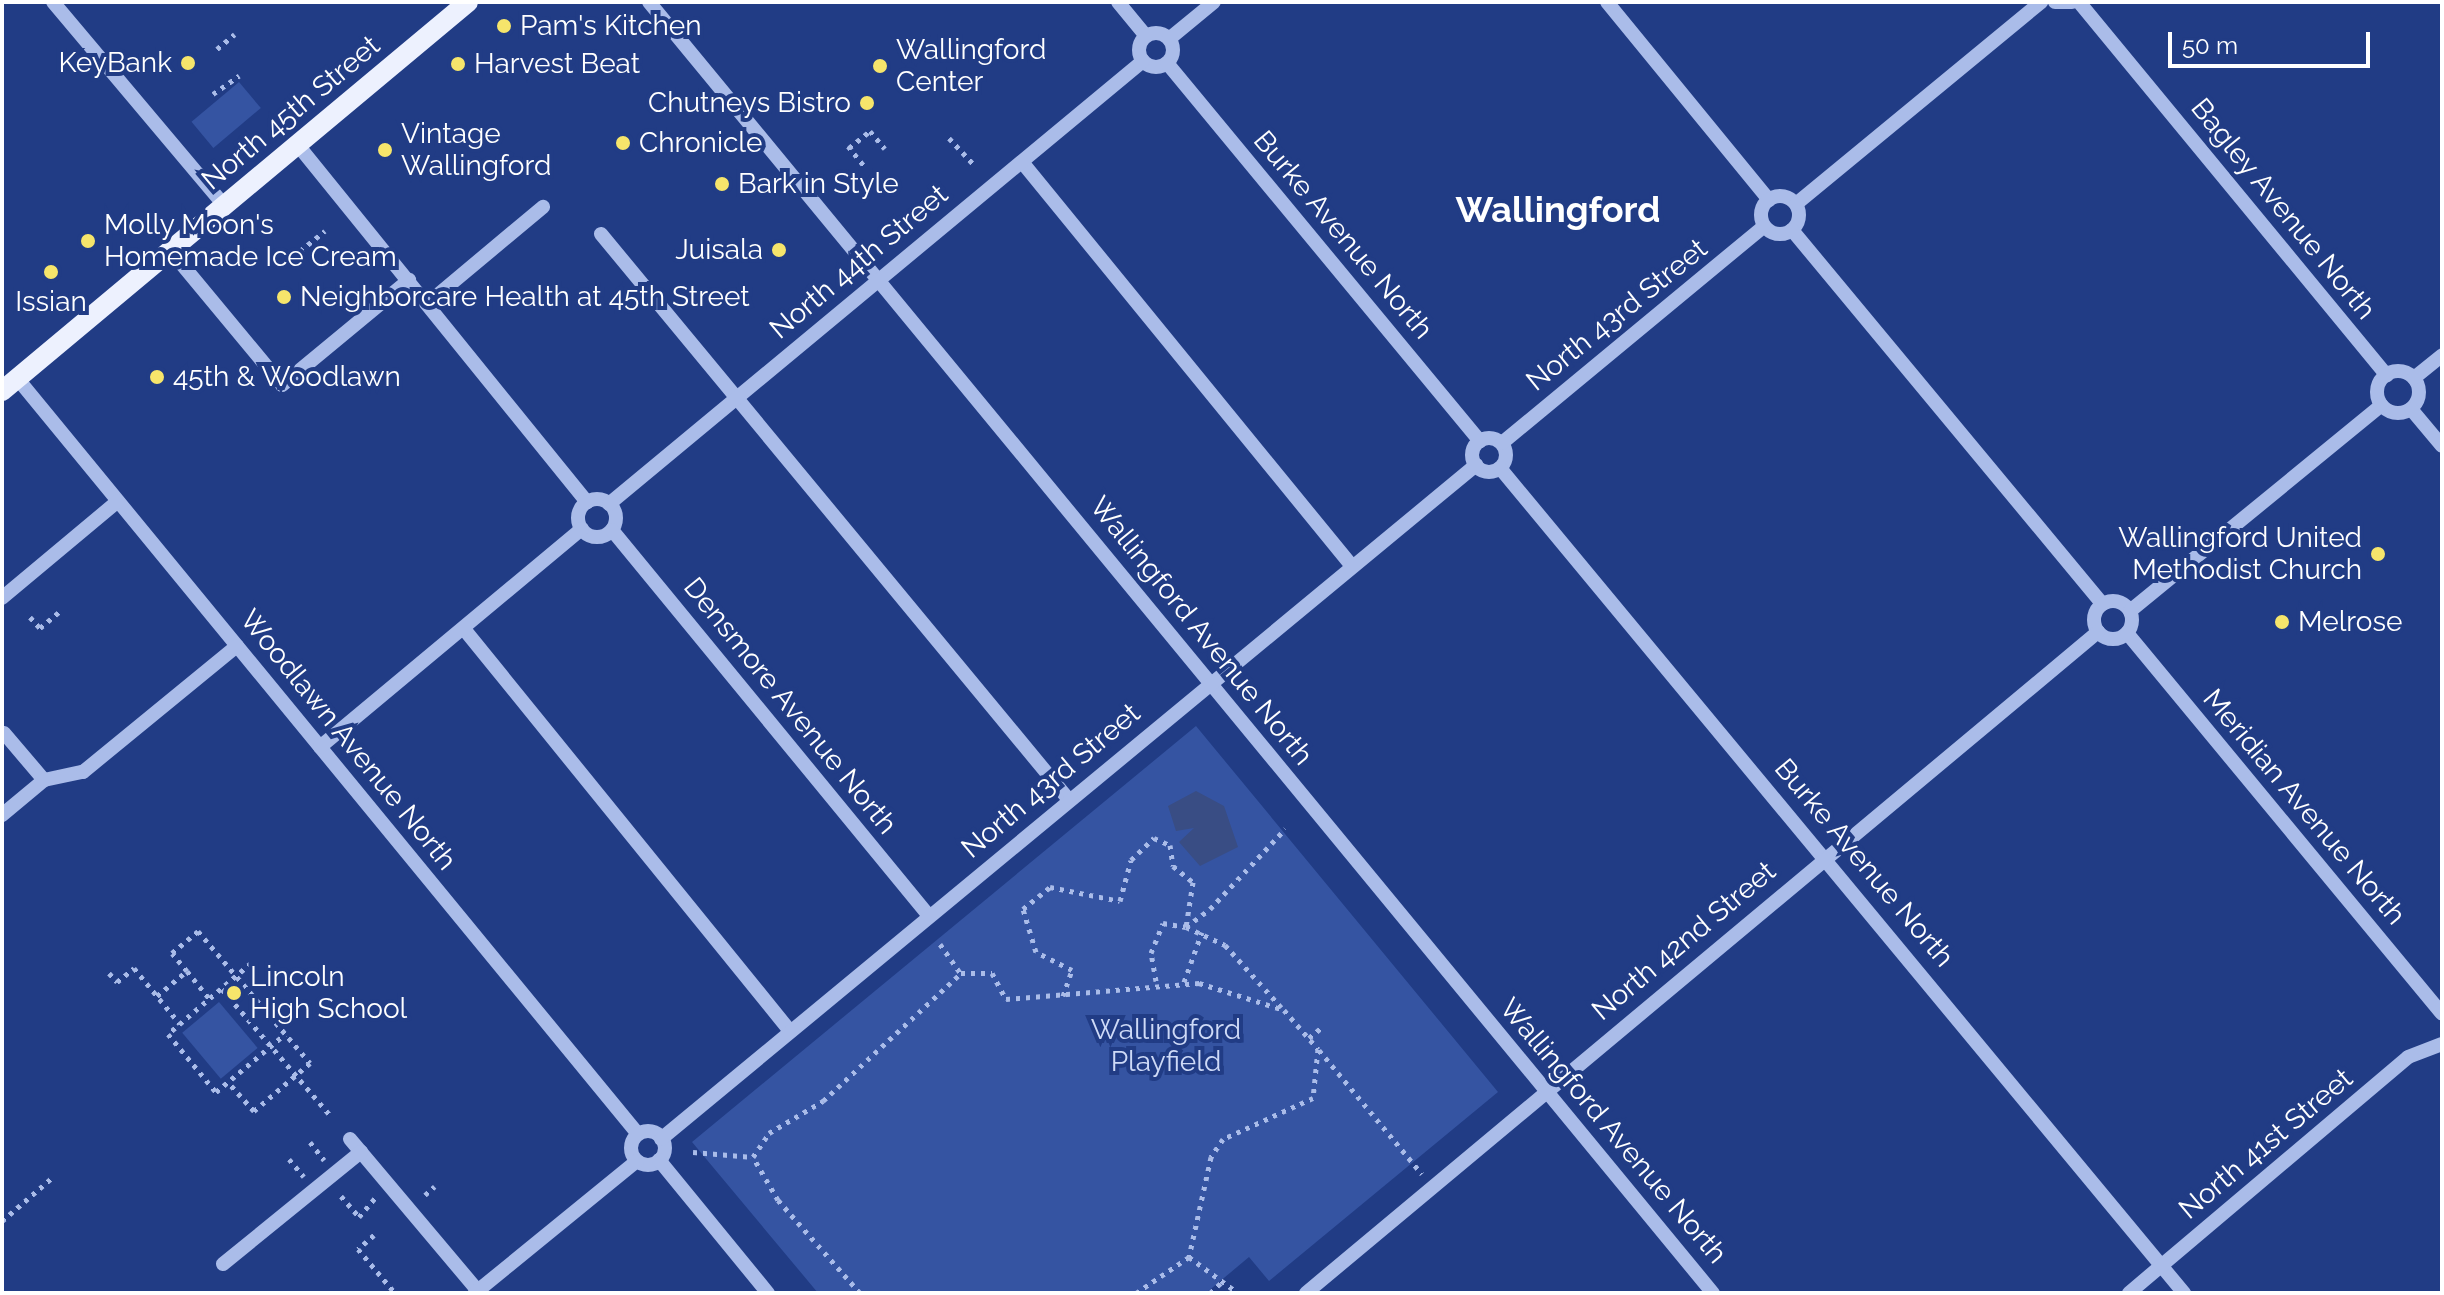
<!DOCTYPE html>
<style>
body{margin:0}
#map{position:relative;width:2444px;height:1295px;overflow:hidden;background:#213c85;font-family:Raleway,sans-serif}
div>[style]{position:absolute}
.green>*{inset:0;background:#3554a2;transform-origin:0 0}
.water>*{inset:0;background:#394d84}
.path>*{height:5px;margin-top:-2.5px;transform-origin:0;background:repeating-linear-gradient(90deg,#aabce9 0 4px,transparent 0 10px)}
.minor>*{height:14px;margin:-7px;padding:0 7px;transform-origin:7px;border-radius:7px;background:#aabce9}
.minor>.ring{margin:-7px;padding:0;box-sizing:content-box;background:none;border:14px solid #aabce9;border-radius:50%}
.major>*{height:20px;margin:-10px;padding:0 10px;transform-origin:10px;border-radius:10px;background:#edf1fe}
.dots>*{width:22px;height:22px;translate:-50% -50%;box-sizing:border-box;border:4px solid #213c85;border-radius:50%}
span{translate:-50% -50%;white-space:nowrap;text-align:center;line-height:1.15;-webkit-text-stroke:8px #213c85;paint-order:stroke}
.poi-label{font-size:28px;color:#fff}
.left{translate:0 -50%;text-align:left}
.right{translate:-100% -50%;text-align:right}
.street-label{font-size:28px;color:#fff}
.park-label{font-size:28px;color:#cedaf7}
.district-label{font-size:36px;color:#fff;font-weight:700}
.frame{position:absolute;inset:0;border:4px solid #fff;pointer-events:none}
.scale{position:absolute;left:2168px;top:32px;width:202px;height:36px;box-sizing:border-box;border:4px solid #fff;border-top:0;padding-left:10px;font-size:24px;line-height:28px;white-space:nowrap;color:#fff;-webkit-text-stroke:6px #213c85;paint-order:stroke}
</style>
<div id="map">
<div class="green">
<div style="left:239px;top:82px;width:34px;height:62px;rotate:50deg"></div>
<div style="clip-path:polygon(1196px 726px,1498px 1092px,1269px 1281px,1249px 1257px,1206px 1293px,818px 1293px,692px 1142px)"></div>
<div style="left:219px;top:1002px;width:60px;height:48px;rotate:50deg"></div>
</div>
<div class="water">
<div style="clip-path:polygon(1196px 791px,1224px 806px,1238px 847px,1200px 866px,1179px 842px,1194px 828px,1176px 831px,1168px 806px)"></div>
</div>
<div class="path">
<div style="left:217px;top:49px;width:23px;rotate:-40deg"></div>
<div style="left:213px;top:94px;width:32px;rotate:-35deg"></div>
<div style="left:949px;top:138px;width:38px;rotate:47deg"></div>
<div style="left:848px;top:146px;width:26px;rotate:51deg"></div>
<div style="left:849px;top:148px;width:27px;rotate:-39deg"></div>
<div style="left:870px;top:131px;width:23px;rotate:50deg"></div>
<div style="left:300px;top:251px;width:32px;rotate:-39deg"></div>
<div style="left:30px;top:617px;width:15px;rotate:48deg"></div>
<div style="left:40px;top:628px;width:25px;rotate:-40deg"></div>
<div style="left:940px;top:944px;width:35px;rotate:55deg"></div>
<div style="left:251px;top:963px;width:109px;rotate:139.5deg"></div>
<div style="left:168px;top:1034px;width:75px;rotate:50.4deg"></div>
<div style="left:216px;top:1092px;width:90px;rotate:-40deg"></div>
<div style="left:187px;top:971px;width:23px;rotate:-130deg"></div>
<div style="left:172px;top:953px;width:34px;rotate:-40deg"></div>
<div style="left:198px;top:931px;width:173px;rotate:49.7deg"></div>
<div style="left:310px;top:1063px;width:74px;rotate:139.4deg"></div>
<div style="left:254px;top:1111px;width:39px;rotate:-132deg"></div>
<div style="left:109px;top:973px;width:12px;rotate:48deg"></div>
<div style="left:117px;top:982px;width:22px;rotate:-39deg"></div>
<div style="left:134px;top:968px;width:72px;rotate:50.6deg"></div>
<div style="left:1156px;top:981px;width:28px;rotate:-100deg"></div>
<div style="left:1151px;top:953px;width:32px;rotate:-68deg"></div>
<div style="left:1163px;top:923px;width:23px;rotate:10deg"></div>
<div style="left:1186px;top:927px;width:30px;rotate:-37deg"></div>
<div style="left:1210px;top:909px;width:110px;rotate:-46.8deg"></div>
<div style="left:1184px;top:982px;width:53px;rotate:-70.2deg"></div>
<div style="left:222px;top:989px;width:165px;rotate:49.4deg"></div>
<div style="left:157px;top:996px;width:39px;rotate:-40deg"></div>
<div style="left:187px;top:971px;width:36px;rotate:51deg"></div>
<div style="left:1063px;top:996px;width:28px;rotate:-71deg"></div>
<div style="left:1072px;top:970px;width:40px;rotate:-153.4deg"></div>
<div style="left:1036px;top:952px;width:45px;rotate:-106.8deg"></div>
<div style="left:1023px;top:909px;width:35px;rotate:-39deg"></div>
<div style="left:1050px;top:887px;width:71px;rotate:11.3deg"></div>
<div style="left:1120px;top:901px;width:42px;rotate:-75deg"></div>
<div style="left:1131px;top:860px;width:32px;rotate:-44deg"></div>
<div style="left:1154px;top:838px;width:17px;rotate:24deg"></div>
<div style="left:1170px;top:845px;width:21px;rotate:82deg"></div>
<div style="left:1173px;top:866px;width:26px;rotate:39deg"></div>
<div style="left:1193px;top:882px;width:46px;rotate:98.8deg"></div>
<div style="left:1186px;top:927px;width:43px;rotate:24.8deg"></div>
<div style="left:1225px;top:945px;width:84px;rotate:47.9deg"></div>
<div style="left:1309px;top:1038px;width:16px;rotate:-40deg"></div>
<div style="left:1319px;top:1050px;width:161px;rotate:50.3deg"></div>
<div style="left:310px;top:1142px;width:23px;rotate:52deg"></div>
<div style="left:693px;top:1152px;width:60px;rotate:4.8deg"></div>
<div style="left:289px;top:1159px;width:23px;rotate:50deg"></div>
<div style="left:425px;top:1195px;width:13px;rotate:-42deg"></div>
<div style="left:341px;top:1196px;width:28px;rotate:49deg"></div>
<div style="left:359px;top:1217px;width:26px;rotate:-50deg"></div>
<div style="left:2px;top:1221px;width:67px;rotate:-40.8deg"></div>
<div style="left:374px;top:1235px;width:21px;rotate:139deg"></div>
<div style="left:358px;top:1249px;width:57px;rotate:49.9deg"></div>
<div style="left:1189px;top:1257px;width:61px;rotate:36.3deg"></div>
<div style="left:860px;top:1293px;width:124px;rotate:-131.4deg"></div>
<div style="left:778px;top:1200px;width:50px;rotate:-120.2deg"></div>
<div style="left:753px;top:1157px;width:29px;rotate:-56deg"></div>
<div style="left:769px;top:1133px;width:63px;rotate:-30.7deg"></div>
<div style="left:823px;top:1101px;width:188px;rotate:-42.8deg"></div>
<div style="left:961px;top:973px;width:31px"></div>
<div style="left:992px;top:973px;width:30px;rotate:62deg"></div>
<div style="left:1006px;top:999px;width:194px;rotate:-4.7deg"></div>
<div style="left:1199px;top:983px;width:89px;rotate:17.6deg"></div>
<div style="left:1284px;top:1010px;width:52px;rotate:48.9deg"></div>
<div style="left:1318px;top:1049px;width:49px;rotate:95.8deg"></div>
<div style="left:1313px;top:1098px;width:99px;rotate:155.5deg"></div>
<div style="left:1223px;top:1139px;width:22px;rotate:124deg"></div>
<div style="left:1211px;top:1157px;width:102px;rotate:102.4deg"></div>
<div style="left:1189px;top:1257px;width:64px;rotate:145.8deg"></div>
<div style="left:1210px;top:1293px;width:16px;rotate:-43deg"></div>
</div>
<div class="minor">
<div style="left:53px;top:2px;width:265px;rotate:49.9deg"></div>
<div style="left:649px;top:2px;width:1673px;rotate:50.51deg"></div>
<div style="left:1118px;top:2px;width:44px;rotate:50.5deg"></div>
<div style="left:1607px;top:2px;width:256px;rotate:50.7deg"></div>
<div style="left:2055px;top:2px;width:17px"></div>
<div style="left:2079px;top:2px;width:484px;rotate:50.5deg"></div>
<div class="ring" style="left:1139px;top:33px;width:20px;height:20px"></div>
<div style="left:1169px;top:39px;width:58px;rotate:-39.4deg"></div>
<div style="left:1167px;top:63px;width:491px;rotate:50.4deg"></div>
<div style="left:297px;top:144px;width:461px;rotate:51deg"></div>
<div style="left:1022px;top:162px;width:520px;rotate:50.77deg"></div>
<div class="ring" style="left:1761px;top:196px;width:24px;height:24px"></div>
<div style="left:1796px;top:204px;width:318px;rotate:-39.5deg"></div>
<div style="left:1792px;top:230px;width:486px;rotate:50.3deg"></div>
<div style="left:601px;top:234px;width:734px;rotate:50.41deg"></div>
<div style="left:170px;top:250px;width:175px;rotate:50.3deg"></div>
<div style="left:282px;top:385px;width:165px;rotate:-39.6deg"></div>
<div style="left:428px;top:303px;width:150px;rotate:-39.9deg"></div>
<div class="ring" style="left:2377px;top:371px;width:28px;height:28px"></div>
<div style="left:17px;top:378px;width:978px;rotate:50.6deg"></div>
<div style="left:2414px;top:378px;width:36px;rotate:-39deg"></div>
<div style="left:2411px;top:409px;width:48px;rotate:50deg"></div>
<div class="ring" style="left:1472px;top:438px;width:20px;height:20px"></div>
<div style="left:1502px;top:443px;width:340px;rotate:-39.6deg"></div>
<div style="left:1500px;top:468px;width:1072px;rotate:50.34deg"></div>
<div class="ring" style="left:578px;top:499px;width:24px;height:24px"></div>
<div style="left:609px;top:504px;width:694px;rotate:-39.68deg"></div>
<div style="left:612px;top:530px;width:499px;rotate:50.6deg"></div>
<div style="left:2px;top:598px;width:151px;rotate:-39.9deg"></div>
<div class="ring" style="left:2094px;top:601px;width:24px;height:24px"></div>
<div style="left:2130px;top:611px;width:325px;rotate:-39.3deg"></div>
<div style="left:464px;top:629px;width:518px;rotate:50.96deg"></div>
<div style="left:2127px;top:633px;width:494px;rotate:50.4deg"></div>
<div style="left:4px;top:733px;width:62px;rotate:49.6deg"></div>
<div style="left:320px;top:747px;width:341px;rotate:-39.8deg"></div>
<div style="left:2px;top:815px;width:55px;rotate:-39.8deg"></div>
<div style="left:44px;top:780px;width:40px;rotate:-12deg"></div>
<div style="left:83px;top:772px;width:199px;rotate:-39.3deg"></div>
<div class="ring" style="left:631px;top:1131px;width:20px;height:20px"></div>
<div style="left:350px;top:1139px;width:199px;rotate:49.9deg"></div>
<div style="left:661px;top:1139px;width:1058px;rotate:-39.59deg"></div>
<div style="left:659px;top:1160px;width:172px;rotate:50.7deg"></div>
<div style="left:223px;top:1264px;width:178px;rotate:-39.1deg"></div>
<div style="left:475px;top:1293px;width:209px;rotate:-39.2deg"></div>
<div style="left:1306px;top:1293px;width:1032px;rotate:-39.85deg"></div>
<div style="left:2129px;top:1293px;width:365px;rotate:-40.2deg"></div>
<div style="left:2408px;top:1057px;width:36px;rotate:-21deg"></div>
</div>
<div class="major">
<div style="left:2px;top:391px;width:607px;rotate:-39.85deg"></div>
</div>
<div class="dots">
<div style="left:504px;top:26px;background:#f6e56b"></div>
<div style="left:188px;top:63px;background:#f6e56b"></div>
<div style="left:458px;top:64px;background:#f6e56b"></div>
<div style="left:880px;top:66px;background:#f6e56b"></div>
<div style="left:867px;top:103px;background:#f6e56b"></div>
<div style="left:623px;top:143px;background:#f6e56b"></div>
<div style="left:385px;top:150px;background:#f6e56b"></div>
<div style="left:722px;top:184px;background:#f6e56b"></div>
<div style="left:88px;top:241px;background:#f6e56b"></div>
<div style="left:779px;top:250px;background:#f6e56b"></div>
<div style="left:51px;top:272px;background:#f6e56b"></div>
<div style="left:284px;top:297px;background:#f6e56b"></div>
<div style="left:157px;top:377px;background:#f6e56b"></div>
<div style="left:2378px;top:554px;background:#f6e56b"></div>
<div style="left:2282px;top:622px;background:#f6e56b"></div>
<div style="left:234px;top:993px;background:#f6e56b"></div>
</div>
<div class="poi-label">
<span class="left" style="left:520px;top:26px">Pam's Kitchen</span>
<span class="left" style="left:896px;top:66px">Wallingford<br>Center</span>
<span class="right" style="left:172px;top:63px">KeyBank</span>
<span class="left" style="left:474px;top:64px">Harvest Beat</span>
<span class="right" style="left:851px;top:103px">Chutneys Bistro</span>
<span class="left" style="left:401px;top:150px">Vintage<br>Wallingford</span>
<span class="left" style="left:639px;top:143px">Chronicle</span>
<span class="left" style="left:738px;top:184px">Bark in Style</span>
<span class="left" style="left:104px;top:241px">Molly Moon's<br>Homemade Ice Cream</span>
<span class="right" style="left:763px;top:250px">Juisala</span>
<span class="left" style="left:300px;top:297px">Neighborcare Health at 45th Street</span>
<span style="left:51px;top:302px">Issian</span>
<span class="left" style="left:173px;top:377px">45th &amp; Woodlawn</span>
<span class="right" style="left:2362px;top:554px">Wallingford United<br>Methodist Church</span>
<span class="left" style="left:2298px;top:622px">Melrose</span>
<span class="left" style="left:250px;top:993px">Lincoln<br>High School</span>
</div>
<div class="street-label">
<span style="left:291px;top:113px;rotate:-40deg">North 45th Street</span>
<span style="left:2283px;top:209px;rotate:51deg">Bagley Avenue North</span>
<span style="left:1343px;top:235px;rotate:50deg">Burke Avenue North</span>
<span style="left:859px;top:262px;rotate:-40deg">North 44th Street</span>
<span style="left:1617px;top:315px;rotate:-39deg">North 43rd Street</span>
<span style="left:1201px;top:631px;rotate:51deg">Wallingford Avenue North</span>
<span style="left:790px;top:706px;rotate:51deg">Densmore Avenue North</span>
<span style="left:348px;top:740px;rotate:51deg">Woodlawn Avenue North</span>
<span style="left:1051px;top:781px;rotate:-40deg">North 43rd Street</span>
<span style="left:2304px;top:807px;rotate:50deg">Meridian Avenue North</span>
<span style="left:1864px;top:863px;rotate:50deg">Burke Avenue North</span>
<span style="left:1684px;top:941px;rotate:-40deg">North 42nd Street</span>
<span style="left:1613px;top:1131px;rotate:50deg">Wallingford Avenue North</span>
<span style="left:2266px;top:1144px;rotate:-40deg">North 41st Street</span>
</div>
<div class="park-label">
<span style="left:1166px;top:1046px">Wallingford<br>Playfield</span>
</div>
<div class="district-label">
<span style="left:1558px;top:210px">Wallingford</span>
</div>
<div class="frame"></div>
<div class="scale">50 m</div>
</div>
